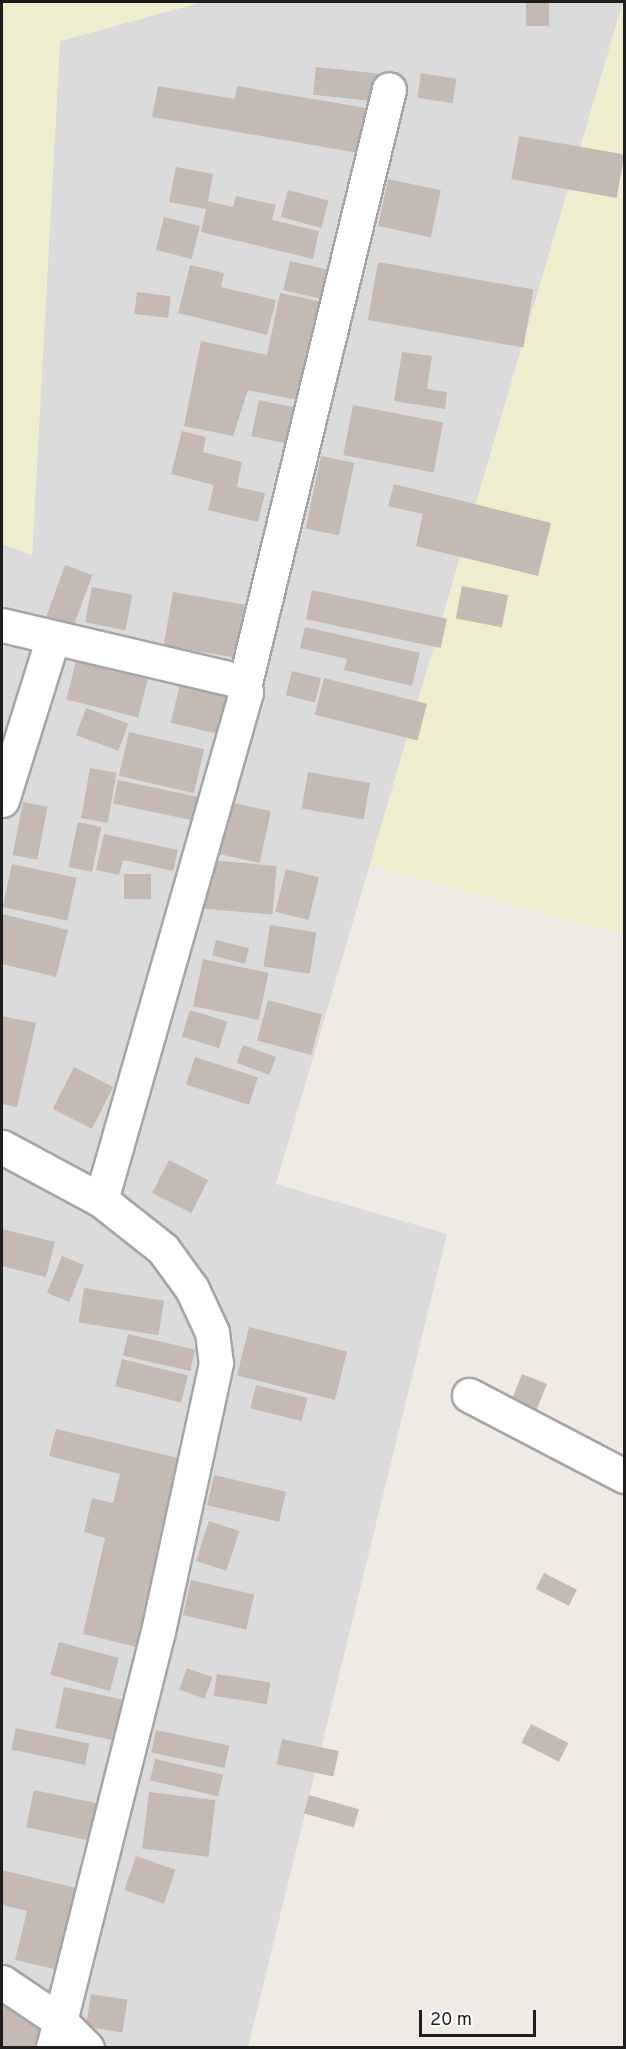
<!DOCTYPE html>
<style>
body{margin:0}
#map{position:relative;width:626px;height:2049px;overflow:hidden;background:#efebe4;font-family:Overpass,sans-serif}
div>[style]{position:absolute}
.residential>*{inset:0;background:#dcdbdb}
.farmland>*{inset:0;background:#eeeecf}
.building>*{inset:0;background:#c4bab3;transform-origin:0 0}
.roads{filter:drop-shadow(2px 0 #a5a5a5) drop-shadow(-2px 0 #a5a5a5) drop-shadow(0 2px #a5a5a5) drop-shadow(0 -2px #a5a5a5)}
.minor>*{height:33px;margin:-16.5px;padding:0 16.5px;transform-origin:16.5px;border-radius:16.5px;background:#fff}
span{translate:-50% -50%;white-space:nowrap;text-align:center;line-height:1.15;-webkit-text-stroke:4.5px #fff;paint-order:stroke}
.frame{position:absolute;inset:0;border:3px solid #1e1e1e;pointer-events:none}
.scale{position:absolute;left:419px;top:2010px;width:117px;height:27px;box-sizing:border-box;border:3px solid #1e1e1e;border-top:0;padding-left:8px;font-size:18px;line-height:21px;white-space:nowrap;color:#1e1e1e;-webkit-text-stroke:4px #fff;paint-order:stroke}
</style>
<div id="map">
<div class="residential">
<div style="clip-path:polygon(202px 2px,623px 2px,276px 1184px,447px 1234px,248px 2047px,2px 2047px,2px 544px,32px 554px,60px 41px)"></div>
</div>
<div class="farmland">
<div style="clip-path:polygon(2px 2px,202px 2px,60px 41px,32px 555px,2px 544px)"></div>
<div style="clip-path:polygon(623px 2px,624px 2px,624px 935px,370px 865px)"></div>
</div>
<div class="building">
<div style="left:526px;top:2px;width:23px;height:24px"></div>
<div style="left:316px;top:67px;width:62px;height:28px;rotate:6deg"></div>
<div style="left:421px;top:73px;width:36px;height:25px;rotate:9deg"></div>
<div style="clip-path:polygon(158px 86px,235px 99px,237px 86px,372px 109px,364px 154px,152px 117px)"></div>
<div style="left:519px;top:136px;width:107px;height:44px;rotate:10deg"></div>
<div style="clip-path:polygon(176px 167px,213px 174px,208px 201px,233px 207px,236px 196px,276px 205px,272px 220px,319px 231px,313px 259px,201px 232px,206px 209px,169px 202px)"></div>
<div style="left:388px;top:179px;width:54px;height:48px;rotate:12deg"></div>
<div style="left:288px;top:190px;width:42px;height:28px;rotate:15deg"></div>
<div style="left:164px;top:217px;width:37px;height:34px;rotate:14deg"></div>
<div style="left:290px;top:261px;width:45px;height:30px;rotate:13deg"></div>
<div style="left:378px;top:262px;width:158px;height:59px;rotate:10deg"></div>
<div style="clip-path:polygon(190px 265px,224px 273px,221px 287px,276px 300px,267px 335px,178px 313px)"></div>
<div style="left:137px;top:292px;width:34px;height:22px;rotate:7deg"></div>
<div style="clip-path:polygon(280px 293px,328px 303px,307px 402px,248px 390px,233px 436px,184px 426px,201px 341px,267px 355px)"></div>
<div style="clip-path:polygon(402px 352px,432px 356px,427px 389px,447px 392px,445px 409px,394px 401px)"></div>
<div style="left:259px;top:400px;width:45px;height:37px;rotate:12deg"></div>
<div style="left:353px;top:405px;width:92px;height:51px;rotate:11deg"></div>
<div style="clip-path:polygon(182px 431px,206px 437px,203px 452px,242px 462px,237px 487px,265px 493px,258px 522px,208px 510px,214px 485px,171px 474px)"></div>
<div style="left:321px;top:456px;width:34px;height:74px;rotate:12deg"></div>
<div style="clip-path:polygon(394px 484px,551px 523px,538px 576px,416px 546px,423px 514px,388px 506px)"></div>
<div style="left:65px;top:565px;width:29px;height:55px;rotate:20deg"></div>
<div style="left:462px;top:586px;width:47px;height:33px;rotate:11deg"></div>
<div style="left:92px;top:587px;width:41px;height:36px;rotate:11deg"></div>
<div style="left:312px;top:590px;width:138px;height:30px;rotate:12deg"></div>
<div style="left:173px;top:592px;width:73px;height:54px;rotate:10deg"></div>
<div style="clip-path:polygon(305px 627px,420px 653px,412px 686px,344px 670px,347px 659px,300px 648px)"></div>
<div style="left:78px;top:653px;width:74px;height:48px;rotate:14deg"></div>
<div style="left:292px;top:671px;width:30px;height:25px;rotate:14deg"></div>
<div style="left:324px;top:678px;width:106px;height:38px;rotate:14deg"></div>
<div style="left:181px;top:679px;width:48px;height:45px;rotate:13deg"></div>
<div style="left:86px;top:708px;width:45px;height:29px;rotate:20deg"></div>
<div style="left:129px;top:732px;width:77px;height:45px;rotate:13deg"></div>
<div style="left:90px;top:768px;width:27px;height:51px;rotate:10deg"></div>
<div style="left:308px;top:772px;width:63px;height:37px;rotate:10deg"></div>
<div style="left:118px;top:780px;width:82px;height:24px;rotate:12deg"></div>
<div style="left:219px;top:800px;width:53px;height:53px;rotate:12deg"></div>
<div style="left:23px;top:802px;width:25px;height:54px;rotate:11deg"></div>
<div style="left:78px;top:822px;width:24px;height:46px;rotate:12deg"></div>
<div style="clip-path:polygon(104px 834px,178px 850px,173px 871px,123px 860px,119px 875px,96px 870px)"></div>
<div style="left:209px;top:860px;width:68px;height:49px;rotate:5deg"></div>
<div style="left:12px;top:864px;width:66px;height:44px;rotate:12deg"></div>
<div style="left:286px;top:869px;width:34px;height:44px;rotate:14deg"></div>
<div style="left:124px;top:874px;width:27px;height:25px"></div>
<div style="clip-path:polygon(2px 914px,68px 930px,56px 977px,2px 964px)"></div>
<div style="left:270px;top:925px;width:47px;height:42px;rotate:9deg"></div>
<div style="left:216px;top:940px;width:34px;height:16px;rotate:14deg"></div>
<div style="left:203px;top:959px;width:67px;height:48px;rotate:12deg"></div>
<div style="left:268px;top:1000px;width:56px;height:42px;rotate:15deg"></div>
<div style="left:190px;top:1010px;width:39px;height:28px;rotate:17deg"></div>
<div style="clip-path:polygon(2px 1016px,36px 1023px,17px 1107px,2px 1104px)"></div>
<div style="left:243px;top:1045px;width:35px;height:19px;rotate:20deg"></div>
<div style="left:195px;top:1057px;width:66px;height:29px;rotate:18deg"></div>
<div style="left:74px;top:1067px;width:44px;height:47px;rotate:27deg"></div>
<div style="left:169px;top:1160px;width:44px;height:37px;rotate:27deg"></div>
<div style="clip-path:polygon(2px 1229px,55px 1242px,46px 1277px,2px 1266px)"></div>
<div style="left:62px;top:1256px;width:24px;height:40px;rotate:22deg"></div>
<div style="left:84px;top:1288px;width:81px;height:35px;rotate:9deg"></div>
<div style="left:249px;top:1327px;width:101px;height:50px;rotate:14deg"></div>
<div style="left:128px;top:1334px;width:69px;height:22px;rotate:13deg"></div>
<div style="left:122px;top:1359px;width:68px;height:28px;rotate:14deg"></div>
<div style="left:522px;top:1374px;width:27px;height:33px;rotate:22deg"></div>
<div style="left:256px;top:1385px;width:53px;height:24px;rotate:14deg"></div>
<div style="clip-path:polygon(56px 1429px,187px 1460px,141px 1648px,83px 1634px,105px 1538px,84px 1532px,92px 1498px,113px 1503px,120px 1474px,49px 1456px)"></div>
<div style="left:214px;top:1475px;width:74px;height:31px;rotate:13deg"></div>
<div style="left:209px;top:1521px;width:32px;height:42px;rotate:18deg"></div>
<div style="left:544px;top:1573px;width:37px;height:18px;rotate:27deg"></div>
<div style="left:191px;top:1580px;width:65px;height:36px;rotate:13deg"></div>
<div style="left:59px;top:1642px;width:62px;height:34px;rotate:15deg"></div>
<div style="left:187px;top:1668px;width:27px;height:23px;rotate:20deg"></div>
<div style="left:217px;top:1674px;width:54px;height:22px;rotate:9deg"></div>
<div style="left:64px;top:1687px;width:66px;height:42px;rotate:12deg"></div>
<div style="left:531px;top:1724px;width:42px;height:21px;rotate:27deg"></div>
<div style="left:16px;top:1728px;width:75px;height:22px;rotate:12deg"></div>
<div style="left:156px;top:1730px;width:75px;height:23px;rotate:12deg"></div>
<div style="left:282px;top:1739px;width:58px;height:26px;rotate:12deg"></div>
<div style="left:155px;top:1759px;width:70px;height:22px;rotate:13deg"></div>
<div style="left:34px;top:1790px;width:70px;height:38px;rotate:12deg"></div>
<div style="left:149px;top:1792px;width:67px;height:57px;rotate:7deg"></div>
<div style="left:309px;top:1795px;width:52px;height:19px;rotate:16deg"></div>
<div style="left:136px;top:1856px;width:42px;height:36px;rotate:19deg"></div>
<div style="clip-path:polygon(2px 1870px,80px 1889px,59px 1970px,15px 1960px,27px 1911px,2px 1905px)"></div>
<div style="left:91px;top:1994px;width:37px;height:33px;rotate:9deg"></div>
<div style="clip-path:polygon(2px 2004px,50px 2034px,47px 2048px,2px 2048px)"></div>
</div>
<div class="roads">
<div class="minor">
<div style="left:2px;top:625px;width:228px;rotate:13.2deg"></div>
<div style="left:224px;top:677px;width:18px;rotate:16deg"></div>
<div style="left:241px;top:682px;width:11px;rotate:63deg"></div>
<div style="left:246px;top:692px;width:528px;rotate:105.93deg"></div>
<div style="left:101px;top:1200px;width:79px;rotate:38.3deg"></div>
<div style="left:163px;top:1249px;width:49px;rotate:54.1deg"></div>
<div style="left:192px;top:1289px;width:47px;rotate:65.1deg"></div>
<div style="left:212px;top:1332px;width:31px;rotate:83deg"></div>
<div style="left:216px;top:1363px;width:274px;rotate:102.2deg"></div>
<div style="left:158px;top:1631px;width:402px;rotate:104.1deg"></div>
<div style="left:60px;top:2021px;width:38px;rotate:45deg"></div>
<div style="left:244px;top:687px;width:615px;rotate:-76.37deg"></div>
<div style="left:2px;top:800px;width:168px;rotate:-72.6deg"></div>
<div style="left:2px;top:1147px;width:112px;rotate:28.2deg"></div>
<div style="left:469px;top:1395px;width:175px;rotate:27.6deg"></div>
<div style="left:2px;top:1982px;width:70px;rotate:33.9deg"></div>
<div style="left:60px;top:2021px;width:28px;rotate:105deg"></div>
</div>
</div>
<div class="frame"></div>
<div class="scale">20 m</div>
</div>
